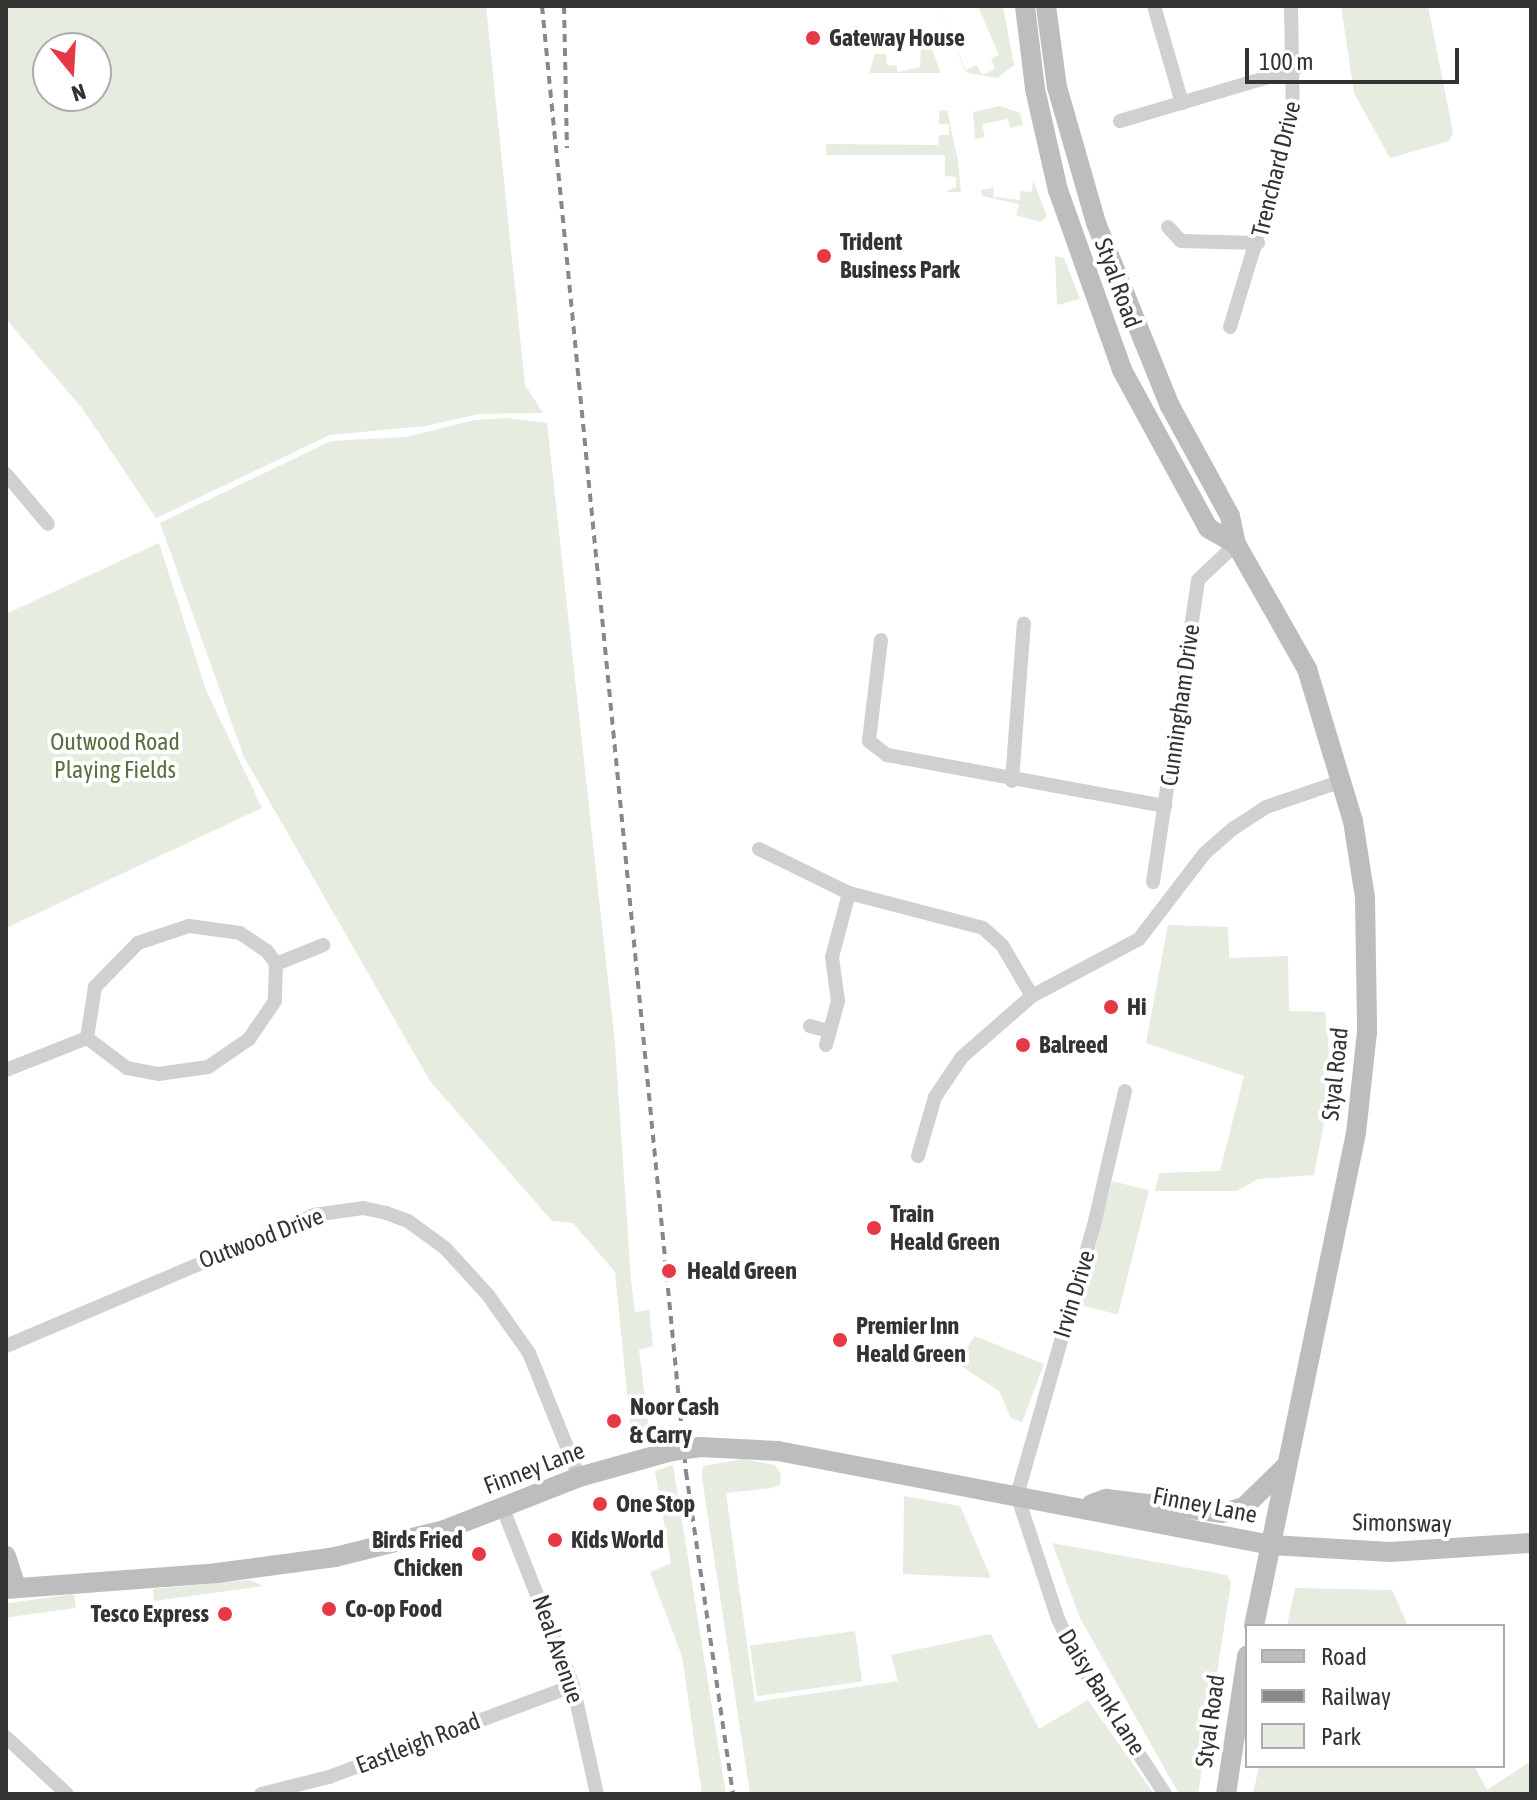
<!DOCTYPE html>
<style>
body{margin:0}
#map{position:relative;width:1537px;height:1800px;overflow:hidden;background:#fff;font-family:"Asap Condensed",sans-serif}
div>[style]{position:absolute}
.green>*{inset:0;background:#e6ecdf;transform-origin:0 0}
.street>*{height:14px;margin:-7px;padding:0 7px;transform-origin:7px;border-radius:7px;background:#d0d0d0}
.secondary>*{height:20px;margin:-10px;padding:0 10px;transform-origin:10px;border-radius:10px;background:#bdbdbd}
.rail>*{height:4px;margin-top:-2px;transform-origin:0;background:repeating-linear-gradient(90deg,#888 0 8px,transparent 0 14px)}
.secondary-bridge>*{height:20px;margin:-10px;padding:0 10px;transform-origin:10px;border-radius:10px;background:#bdbdbd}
.dots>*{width:22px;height:22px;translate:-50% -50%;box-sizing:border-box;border:4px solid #fff;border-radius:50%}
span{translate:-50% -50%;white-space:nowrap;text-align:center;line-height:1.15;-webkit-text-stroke:8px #fff;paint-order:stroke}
.poi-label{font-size:24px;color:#333;font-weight:700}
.left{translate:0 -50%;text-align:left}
.right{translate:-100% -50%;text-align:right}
.street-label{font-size:24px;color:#333}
.park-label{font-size:24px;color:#56703f}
.frame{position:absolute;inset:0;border:8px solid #333;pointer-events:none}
.legend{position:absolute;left:1245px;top:1624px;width:260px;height:144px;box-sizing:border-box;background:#fff;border:2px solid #adadad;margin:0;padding:10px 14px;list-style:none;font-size:24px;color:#333}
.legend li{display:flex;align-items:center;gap:16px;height:40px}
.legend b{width:40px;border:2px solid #adadad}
.north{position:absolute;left:32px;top:32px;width:80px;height:80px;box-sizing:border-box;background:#fff;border:2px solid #adadad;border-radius:50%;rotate:162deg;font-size:22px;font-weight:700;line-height:32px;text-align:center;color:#333}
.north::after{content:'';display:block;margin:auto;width:28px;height:36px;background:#e63946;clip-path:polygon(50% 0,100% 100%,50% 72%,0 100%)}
.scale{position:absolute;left:1245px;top:48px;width:214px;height:36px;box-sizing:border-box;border:4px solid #333;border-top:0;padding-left:10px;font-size:24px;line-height:28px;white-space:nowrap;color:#333;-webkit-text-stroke:6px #fff;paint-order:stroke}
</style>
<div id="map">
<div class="green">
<div style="clip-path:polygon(evenodd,6px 6px,486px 6px,525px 385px,543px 413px,479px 414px,425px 426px,330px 435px,156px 518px,82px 408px,6px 319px,6px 6px,48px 48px,96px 48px,96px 96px,48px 96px,48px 48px)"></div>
<div style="clip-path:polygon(937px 6px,966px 70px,977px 65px,982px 75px,995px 69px,991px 59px,999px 55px,978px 6px,1003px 6px,1014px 65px,997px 78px,968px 73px,965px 70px)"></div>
<div style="clip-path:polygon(1341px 6px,1428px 6px,1453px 133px,1449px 141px,1390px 158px,1354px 93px)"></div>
<div style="clip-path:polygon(922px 24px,941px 73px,869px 73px,875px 54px,886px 54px,887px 65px,897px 66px,897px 72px,920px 67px)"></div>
<div style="clip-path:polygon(1000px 106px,1020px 113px,1023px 125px,1010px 128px,1008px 119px,982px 124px,985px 137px,975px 139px,973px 112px)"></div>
<div style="clip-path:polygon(947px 110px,958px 161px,961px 192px,945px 192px,956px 187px,956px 177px,945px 176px,945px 155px,826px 155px,826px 144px,938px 145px,939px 135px,949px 135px,949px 124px,939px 124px,939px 111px)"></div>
<div style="clip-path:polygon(1033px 180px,1047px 216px,1040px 222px,1016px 215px,1019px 204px,982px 196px,981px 190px,994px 188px,993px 197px,1020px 200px,1020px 191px,1032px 192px)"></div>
<div style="clip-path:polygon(1055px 256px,1064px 258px,1080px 299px,1057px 305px)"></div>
<div style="clip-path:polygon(507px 418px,547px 423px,615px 1044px,631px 1280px,635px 1312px,649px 1310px,653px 1346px,639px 1350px,650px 1439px,632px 1443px,615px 1272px,573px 1223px,552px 1221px,430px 1081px,244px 757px,160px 523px,331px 441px,406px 437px,475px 420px)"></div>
<div style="clip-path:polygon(159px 543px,206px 690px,262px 808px,6px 928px,6px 614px)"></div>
<div style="clip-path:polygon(1168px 925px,1228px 927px,1229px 958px,1288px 956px,1289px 1011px,1325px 1012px,1332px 1081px,1314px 1175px,1258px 1179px,1237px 1191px,1155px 1191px,1159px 1173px,1220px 1171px,1244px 1076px,1146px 1043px)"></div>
<div style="left:1112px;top:1181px;width:38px;height:128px;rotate:14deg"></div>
<div style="clip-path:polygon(975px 1336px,1044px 1364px,1022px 1422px,1011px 1418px,999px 1391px,961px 1366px,960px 1357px)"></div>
<div style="clip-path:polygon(743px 1459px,775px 1465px,781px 1474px,780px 1485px,772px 1488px,726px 1493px,755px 1702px,898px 1681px,891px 1655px,991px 1634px,1039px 1729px,1088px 1700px,1154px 1794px,750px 1794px,702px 1478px,703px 1466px)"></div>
<div style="clip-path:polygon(673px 1465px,726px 1794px,702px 1794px,682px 1656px,650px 1572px,671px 1563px,655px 1471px)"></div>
<div style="clip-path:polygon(904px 1496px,960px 1506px,991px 1578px,903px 1574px)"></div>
<div style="clip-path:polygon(1052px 1543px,1227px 1575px,1231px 1583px,1198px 1794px,1179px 1794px,1080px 1618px)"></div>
<div style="clip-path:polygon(250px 1580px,264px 1586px,154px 1601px,153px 1589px)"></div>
<div style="clip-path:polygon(1295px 1588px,1392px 1590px,1408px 1626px,1287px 1626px)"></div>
<div style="left:74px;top:1594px;width:14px;height:69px;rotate:82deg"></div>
<div style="left:855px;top:1631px;width:51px;height:106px;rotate:82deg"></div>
<div style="clip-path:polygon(1531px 1761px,1531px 1794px,1253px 1794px,1259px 1766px,1474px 1766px,1487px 1790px)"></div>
</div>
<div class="street">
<div style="left:1154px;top:6px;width:101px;rotate:73.9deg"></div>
<div style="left:1120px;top:121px;width:183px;rotate:-16.5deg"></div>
<div style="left:1168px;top:227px;width:19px;rotate:47deg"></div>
<div style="left:1181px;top:241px;width:77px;rotate:1.5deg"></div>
<div style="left:1230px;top:327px;width:216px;rotate:-73.1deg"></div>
<div style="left:1293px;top:120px;width:114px;rotate:-91deg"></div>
<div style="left:6px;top:474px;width:65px;rotate:50deg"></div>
<div style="left:881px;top:640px;width:102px;rotate:96.8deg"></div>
<div style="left:869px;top:741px;width:23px;rotate:38deg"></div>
<div style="left:887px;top:755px;width:283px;rotate:10.4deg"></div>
<div style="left:1012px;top:781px;width:158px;rotate:-85.7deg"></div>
<div style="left:759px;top:849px;width:100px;rotate:26.1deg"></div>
<div style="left:849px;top:893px;width:138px;rotate:14.6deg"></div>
<div style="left:983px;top:928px;width:25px;rotate:42deg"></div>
<div style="left:1002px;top:945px;width:59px;rotate:59.5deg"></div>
<div style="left:1153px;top:882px;width:305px;rotate:-81.5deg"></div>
<div style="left:1198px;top:580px;width:52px;rotate:-43.5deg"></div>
<div style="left:189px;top:926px;width:51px;rotate:7.8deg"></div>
<div style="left:240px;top:933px;width:32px;rotate:34deg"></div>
<div style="left:267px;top:951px;width:16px;rotate:55deg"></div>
<div style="left:276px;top:964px;width:37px;rotate:92deg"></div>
<div style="left:275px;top:1001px;width:46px;rotate:124.4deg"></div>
<div style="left:249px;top:1039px;width:50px;rotate:145.7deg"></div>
<div style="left:208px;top:1067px;width:50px;rotate:172deg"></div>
<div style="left:158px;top:1074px;width:32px;rotate:-169deg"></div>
<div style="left:127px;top:1068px;width:50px;rotate:-143.1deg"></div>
<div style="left:87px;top:1038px;width:52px;rotate:-81.1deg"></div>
<div style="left:95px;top:987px;width:62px;rotate:-45.7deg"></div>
<div style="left:138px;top:943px;width:54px;rotate:-18.4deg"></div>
<div style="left:276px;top:964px;width:51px;rotate:-22deg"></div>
<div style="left:810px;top:1026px;width:20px;rotate:15deg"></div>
<div style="left:826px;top:1045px;width:46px;rotate:-74.7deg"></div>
<div style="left:838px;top:1001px;width:44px;rotate:-97.8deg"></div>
<div style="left:832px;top:957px;width:66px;rotate:-75.1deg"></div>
<div style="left:6px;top:1070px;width:87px;rotate:-21.6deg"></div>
<div style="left:1125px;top:1091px;width:138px;rotate:103deg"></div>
<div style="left:1094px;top:1225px;width:281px;rotate:105.9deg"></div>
<div style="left:1017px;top:1495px;width:131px;rotate:71.7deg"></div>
<div style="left:1058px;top:1619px;width:49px;rotate:64.5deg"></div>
<div style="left:1079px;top:1663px;width:157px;rotate:56.7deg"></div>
<div style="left:918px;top:1156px;width:61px;rotate:-73.9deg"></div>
<div style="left:935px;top:1097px;width:48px;rotate:-56deg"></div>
<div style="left:962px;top:1057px;width:93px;rotate:-41.1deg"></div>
<div style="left:1032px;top:996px;width:121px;rotate:-28deg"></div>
<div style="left:1139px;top:939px;width:108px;rotate:-52.5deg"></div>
<div style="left:1205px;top:853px;width:38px;rotate:-41deg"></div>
<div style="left:1234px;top:828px;width:38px;rotate:-33deg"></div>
<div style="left:1266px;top:807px;width:80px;rotate:-18.9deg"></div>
<div style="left:6px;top:1346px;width:335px;rotate:-23deg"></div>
<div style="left:314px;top:1215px;width:49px;rotate:-8.1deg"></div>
<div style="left:363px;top:1208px;width:24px;rotate:12deg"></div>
<div style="left:386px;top:1213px;width:23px;rotate:20deg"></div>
<div style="left:408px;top:1221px;width:46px;rotate:36.1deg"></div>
<div style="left:445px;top:1248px;width:64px;rotate:47.5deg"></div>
<div style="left:488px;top:1295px;width:71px;rotate:54.7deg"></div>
<div style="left:529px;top:1353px;width:134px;rotate:68deg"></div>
<div style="left:503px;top:1509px;width:190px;rotate:68.4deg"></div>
<div style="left:573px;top:1686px;width:111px;rotate:77.5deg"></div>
<div style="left:6px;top:1737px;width:83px;rotate:43.1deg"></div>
<div style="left:261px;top:1794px;width:70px;rotate:-14deg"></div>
<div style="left:329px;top:1777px;width:260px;rotate:-20.5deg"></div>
</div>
<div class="secondary">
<div style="left:1025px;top:6px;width:84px;rotate:83.1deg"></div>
<div style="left:1035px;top:89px;width:104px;rotate:77.2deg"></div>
<div style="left:1058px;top:190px;width:191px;rotate:70.4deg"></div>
<div style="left:1122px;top:370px;width:180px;rotate:61.4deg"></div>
<div style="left:1208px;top:528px;width:32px;rotate:30deg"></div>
<div style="left:1046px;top:6px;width:82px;rotate:82.3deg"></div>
<div style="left:1057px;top:87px;width:141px;rotate:74deg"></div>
<div style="left:1096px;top:223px;width:197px;rotate:68deg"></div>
<div style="left:1170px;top:406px;width:125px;rotate:61.4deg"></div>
<div style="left:1230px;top:516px;width:29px;rotate:78deg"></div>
<div style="left:1236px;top:544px;width:144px;rotate:60.4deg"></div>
<div style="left:1307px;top:669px;width:159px;rotate:73.2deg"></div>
<div style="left:1353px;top:821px;width:78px;rotate:81.1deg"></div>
<div style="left:1365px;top:898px;width:134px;rotate:89.1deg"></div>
<div style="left:1367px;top:1032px;width:102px;rotate:96.2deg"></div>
<div style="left:1356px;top:1133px;width:503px;rotate:101.69deg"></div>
<div style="left:699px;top:1447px;width:79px;rotate:2.9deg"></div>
<div style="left:778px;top:1451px;width:502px;rotate:10.79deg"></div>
<div style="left:1271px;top:1545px;width:119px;rotate:3.4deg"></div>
<div style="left:1390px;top:1552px;width:141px;rotate:-3.7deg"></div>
<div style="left:1092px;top:1504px;width:15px;rotate:-20deg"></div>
<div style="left:1106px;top:1499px;width:118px;rotate:6.8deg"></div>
<div style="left:1223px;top:1513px;width:22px;rotate:-16deg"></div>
<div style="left:1244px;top:1507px;width:57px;rotate:-44.3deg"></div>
<div style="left:6px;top:1556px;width:33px;rotate:72deg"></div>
<div style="left:6px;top:1589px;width:212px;rotate:-4.3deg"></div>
<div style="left:217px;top:1573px;width:119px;rotate:-7.7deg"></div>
<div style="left:335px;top:1557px;width:112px;rotate:-13.9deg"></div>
<div style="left:444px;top:1530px;width:145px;rotate:-21.4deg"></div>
<div style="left:579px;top:1477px;width:97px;rotate:-15.6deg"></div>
<div style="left:1226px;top:1794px;width:140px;rotate:-81.3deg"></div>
</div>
<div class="rail">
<div style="left:542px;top:6px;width:1473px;rotate:84.39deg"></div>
<div style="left:686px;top:1472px;width:325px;rotate:81.7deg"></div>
<div style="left:564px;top:6px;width:142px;rotate:88.8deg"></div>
</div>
<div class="secondary-bridge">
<div style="left:672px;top:1451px;width:27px;rotate:-8deg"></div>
</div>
<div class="dots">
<div style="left:813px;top:38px;background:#e63946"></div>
<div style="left:824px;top:256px;background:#e63946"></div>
<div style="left:1111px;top:1007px;background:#e63946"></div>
<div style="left:1023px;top:1045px;background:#e63946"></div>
<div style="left:874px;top:1228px;background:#e63946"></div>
<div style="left:669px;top:1271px;background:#e63946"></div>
<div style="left:840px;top:1340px;background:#e63946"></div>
<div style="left:614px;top:1421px;background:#e63946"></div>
<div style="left:600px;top:1504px;background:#e63946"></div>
<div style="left:555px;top:1540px;background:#e63946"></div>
<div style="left:479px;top:1554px;background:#e63946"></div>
<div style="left:329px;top:1609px;background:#e63946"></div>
<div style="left:225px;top:1614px;background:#e63946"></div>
</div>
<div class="poi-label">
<span class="left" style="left:829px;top:38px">Gateway House</span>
<span class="left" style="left:840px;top:256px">Trident<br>Business Park</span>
<span class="left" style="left:1127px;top:1007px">Hi</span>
<span class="left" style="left:1039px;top:1045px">Balreed</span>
<span class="left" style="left:890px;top:1228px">Train<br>Heald Green</span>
<span class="left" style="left:687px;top:1271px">Heald Green</span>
<span class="left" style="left:856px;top:1340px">Premier Inn<br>Heald Green</span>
<span class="left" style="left:630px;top:1421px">Noor Cash<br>&amp; Carry</span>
<span class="left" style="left:616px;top:1504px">One Stop</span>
<span class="right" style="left:463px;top:1554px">Birds Fried<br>Chicken</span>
<span class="left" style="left:571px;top:1540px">Kids World</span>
<span class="left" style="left:345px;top:1609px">Co-op Food</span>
<span class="right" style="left:209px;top:1614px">Tesco Express</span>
</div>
<div class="street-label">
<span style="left:1276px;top:169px;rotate:-76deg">Trenchard Drive</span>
<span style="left:1118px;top:283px;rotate:70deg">Styal Road</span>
<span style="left:1180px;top:705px;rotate:-82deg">Cunningham Drive</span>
<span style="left:1335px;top:1074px;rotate:-84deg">Styal Road</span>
<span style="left:261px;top:1238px;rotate:-21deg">Outwood Drive</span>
<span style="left:1074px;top:1294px;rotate:-73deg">Irvin Drive</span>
<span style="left:534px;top:1468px;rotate:-21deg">Finney Lane</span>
<span style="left:1205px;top:1505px;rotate:11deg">Finney Lane</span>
<span style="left:1402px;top:1523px;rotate:1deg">Simonsway</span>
<span style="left:558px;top:1649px;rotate:71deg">Neal Avenue</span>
<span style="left:1102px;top:1692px;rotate:58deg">Daisy Bank Lane</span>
<span style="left:1210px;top:1721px;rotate:-82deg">Styal Road</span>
<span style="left:418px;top:1743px;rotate:-21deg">Eastleigh Road</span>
</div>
<div class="park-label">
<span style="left:115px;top:756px">Outwood Road<br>Playing Fields</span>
</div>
<div class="frame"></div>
<ul class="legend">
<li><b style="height:10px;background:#bdbdbd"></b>Road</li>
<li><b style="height:10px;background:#888"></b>Railway</li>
<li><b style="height:22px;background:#e6ecdf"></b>Park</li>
</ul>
<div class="north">N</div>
<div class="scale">100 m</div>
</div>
